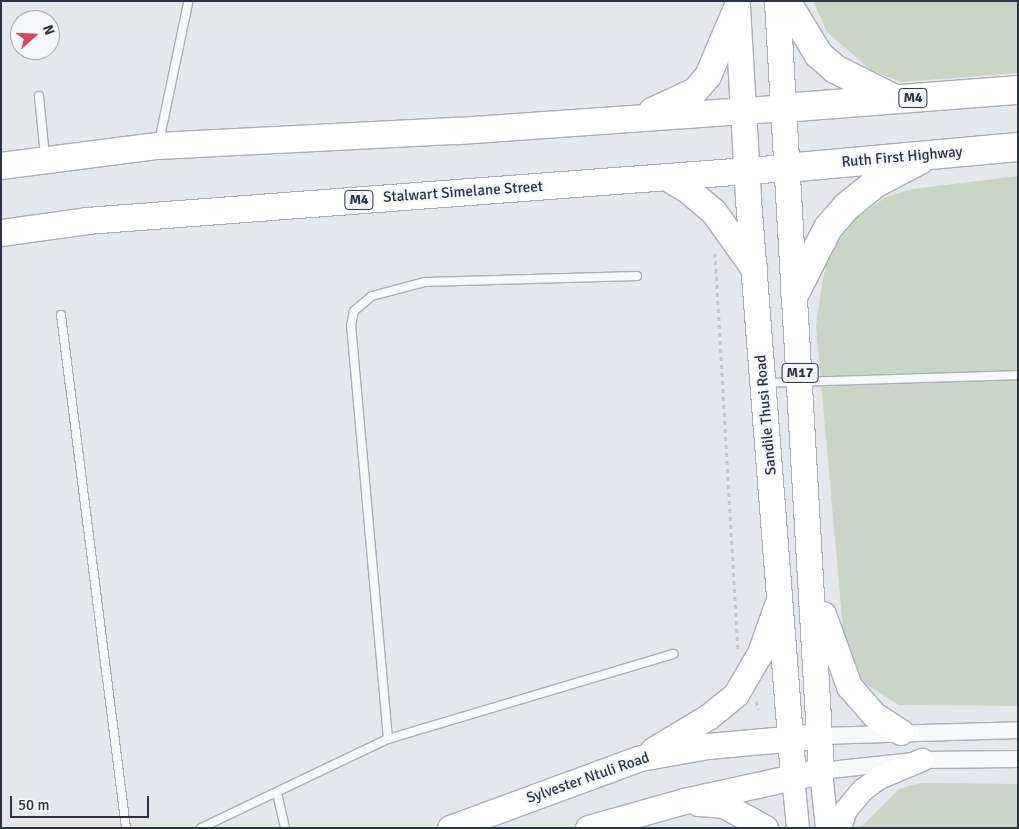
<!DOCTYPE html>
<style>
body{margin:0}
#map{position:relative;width:1019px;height:829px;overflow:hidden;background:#e4e7ec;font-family:Signika,sans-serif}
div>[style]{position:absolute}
.green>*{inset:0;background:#c9d6c5}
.path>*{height:3px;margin-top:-1.5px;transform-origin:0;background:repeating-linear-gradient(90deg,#c2c5cb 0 4px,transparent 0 8px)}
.roads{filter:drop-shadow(1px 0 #a9aeb7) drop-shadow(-1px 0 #a9aeb7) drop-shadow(0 1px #a9aeb7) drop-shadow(0 -1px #a9aeb7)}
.service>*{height:8px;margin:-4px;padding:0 4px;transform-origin:4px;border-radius:4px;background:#f7f8fa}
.minor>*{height:16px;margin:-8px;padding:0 8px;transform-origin:8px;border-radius:8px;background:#f7f8fa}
.secondary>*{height:22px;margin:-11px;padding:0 11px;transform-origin:11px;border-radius:11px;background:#fff}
.primary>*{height:25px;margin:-12.5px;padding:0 12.5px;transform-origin:12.5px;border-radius:12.5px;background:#fff}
.trunk>*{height:26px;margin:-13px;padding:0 13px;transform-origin:13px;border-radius:13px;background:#fff}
.motorway>*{height:28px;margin:-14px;padding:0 14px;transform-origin:14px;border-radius:14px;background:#fff}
span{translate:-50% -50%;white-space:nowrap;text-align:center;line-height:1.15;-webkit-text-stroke:4.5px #f4f6f9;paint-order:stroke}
.shield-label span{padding:1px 4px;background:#f4f6f9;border:1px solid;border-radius:4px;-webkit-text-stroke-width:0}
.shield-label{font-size:14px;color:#2b3445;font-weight:700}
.street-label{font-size:15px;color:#2b3445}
.frame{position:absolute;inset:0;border:2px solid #2b3445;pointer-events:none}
.north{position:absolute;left:10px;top:10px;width:50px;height:50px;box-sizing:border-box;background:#f4f6f9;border:1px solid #a4a8b1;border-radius:50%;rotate:70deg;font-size:14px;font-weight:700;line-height:20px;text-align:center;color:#2b3445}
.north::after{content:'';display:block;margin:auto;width:18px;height:22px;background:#d1495b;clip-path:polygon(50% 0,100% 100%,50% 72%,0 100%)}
.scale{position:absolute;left:10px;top:796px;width:139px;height:22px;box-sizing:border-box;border:2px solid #2b3445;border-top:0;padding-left:6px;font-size:15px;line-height:18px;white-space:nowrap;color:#2b3445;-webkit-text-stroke:4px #f4f6f9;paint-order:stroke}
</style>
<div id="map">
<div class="green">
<div style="clip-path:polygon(813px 1px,1018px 1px,1018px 73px,901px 82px,871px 70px,827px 32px)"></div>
<div style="clip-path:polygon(1018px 176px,1018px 706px,899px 705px,858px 679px,844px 640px,816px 326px,823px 279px,831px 246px,847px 224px,886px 197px,913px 189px)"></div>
<div style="clip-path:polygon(920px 783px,1018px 784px,1018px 828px,860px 828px,899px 789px)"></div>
</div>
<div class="path">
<div style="left:715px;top:253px;width:396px;rotate:86.7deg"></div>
<div style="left:756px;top:701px;width:9px;rotate:72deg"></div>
</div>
<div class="roads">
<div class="service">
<div style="left:39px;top:96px;width:60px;rotate:84.3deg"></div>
<div style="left:159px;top:142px;width:142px;rotate:-78.2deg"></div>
<div style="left:61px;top:315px;width:517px;rotate:82.78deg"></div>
<div style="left:765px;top:383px;width:253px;rotate:-1.8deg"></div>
<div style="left:388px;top:739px;width:415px;rotate:-95.1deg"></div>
<div style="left:351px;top:326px;width:15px;rotate:-79deg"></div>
<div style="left:354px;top:311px;width:23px;rotate:-40deg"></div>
<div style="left:372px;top:296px;width:55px;rotate:-14.8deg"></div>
<div style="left:425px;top:282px;width:212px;rotate:-1.6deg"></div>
<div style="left:277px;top:793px;width:36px;rotate:77deg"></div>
<div style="left:201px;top:828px;width:207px;rotate:-25.5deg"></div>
<div style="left:388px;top:739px;width:298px;rotate:-16.6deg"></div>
</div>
<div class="minor">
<div style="left:820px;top:736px;width:198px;rotate:-1.7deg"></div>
<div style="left:821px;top:771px;width:102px;rotate:-6.2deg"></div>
<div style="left:922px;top:760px;width:96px;rotate:-0.6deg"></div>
</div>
<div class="secondary">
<div style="left:821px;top:771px;width:57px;rotate:84deg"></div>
<div style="left:793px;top:776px;width:52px;rotate:84.5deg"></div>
<div style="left:840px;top:828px;width:19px;rotate:-72deg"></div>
<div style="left:846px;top:810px;width:26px;rotate:-50deg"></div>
<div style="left:863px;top:790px;width:20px;rotate:-37deg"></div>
<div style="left:879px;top:778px;width:47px;rotate:-22.7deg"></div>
</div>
<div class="primary">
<div style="left:737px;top:6px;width:193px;rotate:86.7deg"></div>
<div style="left:748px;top:199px;width:579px;rotate:85.54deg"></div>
<div style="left:823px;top:614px;width:77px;rotate:70.1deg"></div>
<div style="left:849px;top:686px;width:37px;rotate:49deg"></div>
<div style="left:873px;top:714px;width:33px;rotate:33deg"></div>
<div style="left:653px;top:750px;width:64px;rotate:-31deg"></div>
<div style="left:708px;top:717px;width:36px;rotate:-39deg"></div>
<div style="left:736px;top:694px;width:48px;rotate:-59.7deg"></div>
<div style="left:760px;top:653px;width:51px;rotate:-70.5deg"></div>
<div style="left:698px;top:803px;width:26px;rotate:4deg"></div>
<div style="left:724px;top:805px;width:47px;rotate:29.3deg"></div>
<div style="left:450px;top:828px;width:202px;rotate:-20.2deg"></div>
<div style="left:640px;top:758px;width:69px;rotate:-10deg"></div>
<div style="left:708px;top:746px;width:98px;rotate:-5.2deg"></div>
<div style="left:588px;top:828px;width:100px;rotate:-15.7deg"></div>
<div style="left:684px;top:801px;width:140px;rotate:-12.4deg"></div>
<div style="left:821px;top:771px;width:771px;rotate:-93.27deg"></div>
</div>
<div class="trunk">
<div style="left:652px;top:111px;width:47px;rotate:-24.9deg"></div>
<div style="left:695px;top:91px;width:20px;rotate:-49deg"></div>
<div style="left:708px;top:76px;width:74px;rotate:-66.9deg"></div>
<div style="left:1px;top:166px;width:158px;rotate:-7.3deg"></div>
<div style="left:158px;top:146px;width:300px;rotate:-2.9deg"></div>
<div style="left:458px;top:131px;width:326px;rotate:-4deg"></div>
<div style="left:666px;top:177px;width:27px;rotate:31deg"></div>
<div style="left:689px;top:191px;width:33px;rotate:40deg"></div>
<div style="left:714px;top:212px;width:69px;rotate:54.5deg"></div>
<div style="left:1px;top:233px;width:87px;rotate:-7.9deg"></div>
<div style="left:87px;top:221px;width:702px;rotate:-4.33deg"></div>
</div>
<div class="motorway">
<div style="left:786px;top:1px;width:63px;rotate:58.6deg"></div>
<div style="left:819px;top:55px;width:21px;rotate:41deg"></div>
<div style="left:835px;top:69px;width:67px;rotate:26.6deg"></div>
<div style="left:783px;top:108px;width:236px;rotate:-4.4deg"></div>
<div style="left:787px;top:168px;width:232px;rotate:-5.2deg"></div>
<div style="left:795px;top:293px;width:73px;rotate:-63.1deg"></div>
<div style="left:828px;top:228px;width:28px;rotate:-49deg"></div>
<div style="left:846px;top:207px;width:38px;rotate:-39deg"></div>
<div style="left:876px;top:183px;width:50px;rotate:-27.6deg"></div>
</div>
</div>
<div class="shield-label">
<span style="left:913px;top:98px">M4</span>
<span style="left:359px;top:200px">M4</span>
<span style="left:800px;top:373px">M17</span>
</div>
<div class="street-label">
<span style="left:902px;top:157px;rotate:-5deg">Ruth First Highway</span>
<span style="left:463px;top:192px;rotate:-4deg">Stalwart Simelane Street</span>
<span style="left:766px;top:415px;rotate:-95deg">Sandile Thusi Road</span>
<span style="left:588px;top:778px;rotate:-19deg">Sylvester Ntuli Road</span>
</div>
<div class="frame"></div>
<div class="north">N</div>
<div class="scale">50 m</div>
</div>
